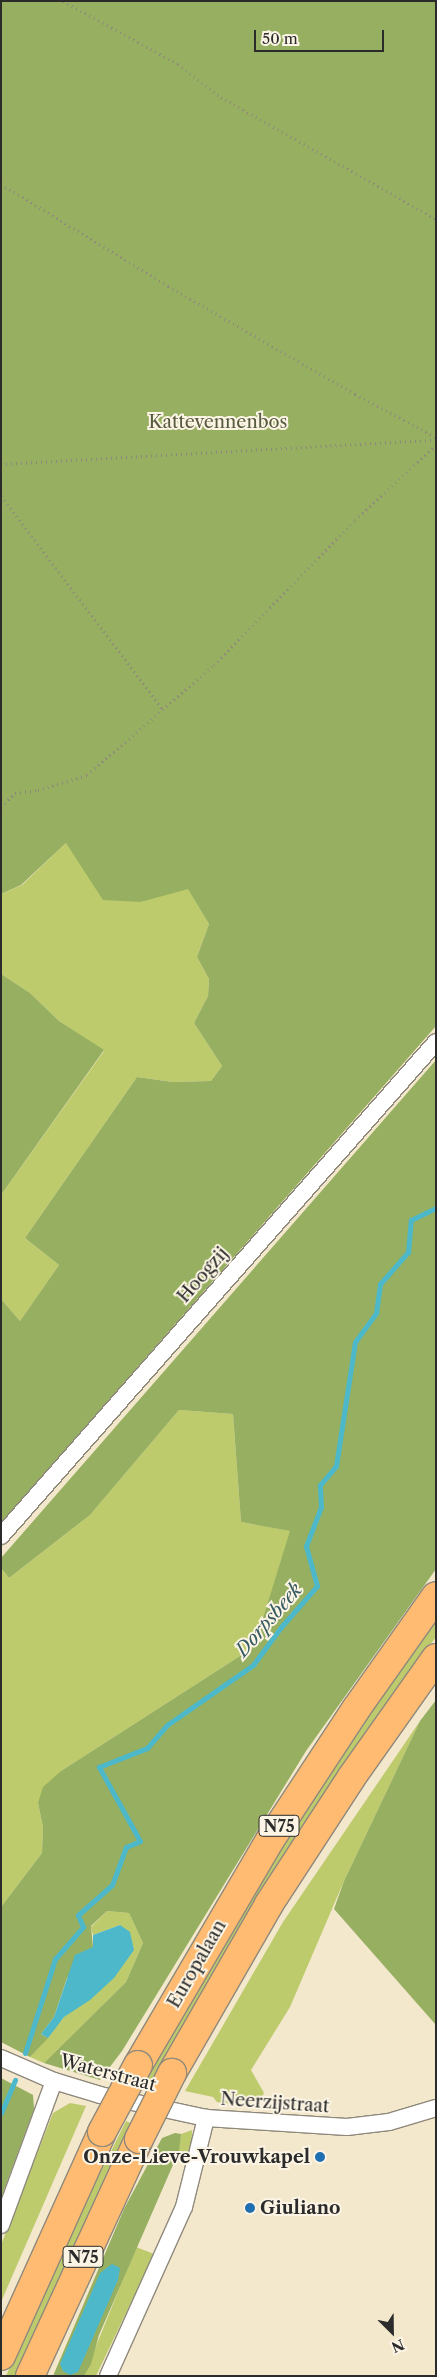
<!DOCTYPE html>
<style>
body{margin:0}
#map{position:relative;width:437px;height:2377px;overflow:hidden;background:#f3e7cc;font-family:"Libre Caslon Text",serif}
div>[style]{position:absolute}
.green>*{inset:0;background:#bdcb6d}
.forest>*{inset:0;background:#96af60}
.water>*{inset:0;background:#4db8ca}
.stream>*{height:5px;margin:-2.5px;padding:0 2.5px;transform-origin:2.5px;border-radius:2.5px;background:#4db8ca}
.path>*{height:3px;margin-top:-1.5px;transform-origin:0;background:repeating-linear-gradient(90deg,#8f897c 0 1px,transparent 0 5px)}
.roads{filter:drop-shadow(1px 0 #8f897c) drop-shadow(-1px 0 #8f897c) drop-shadow(0 1px #8f897c) drop-shadow(0 -1px #8f897c)}
.minor>*{height:16px;margin:-8px;padding:0 8px;transform-origin:8px;border-radius:8px;background:#fff}
.trunk>*{height:28px;margin:-14px;padding:0 14px;transform-origin:14px;border-radius:14px;background:#febb71}
.bridges{filter:drop-shadow(1px 0 #8f897c) drop-shadow(-1px 0 #8f897c) drop-shadow(0 1px #8f897c) drop-shadow(0 -1px #8f897c)}
.trunk-bridge>*{height:28px;margin:-14px;padding:0 14px;transform-origin:14px;border-radius:14px;background:#febb71}
.dots>*{width:14px;height:14px;translate:-50% -50%;box-sizing:border-box;border:2px solid #fcf5e5;border-radius:50%}
span{translate:-50% -50%;white-space:nowrap;text-align:center;line-height:1.15;-webkit-text-stroke:4px #fcf5e5;paint-order:stroke}
.shield-label span{padding:1px 4px;background:#fcf5e5;border:1px solid;border-radius:4px;-webkit-text-stroke-width:0}
.shield-label{font-size:16px;color:#2b2b2b;font-weight:700}
.park-label{font-size:18px;color:#575b3f}
.street-label{font-size:18px;color:#2b2b2b}
.poi-label{font-size:18px;color:#2b2b2b;font-weight:700}
.right{translate:-100% -50%;text-align:right}
.left{translate:0 -50%;text-align:left}
.water-label{font-size:19px;color:#375c63;font-style:italic}
.frame{position:absolute;inset:0;border:2px solid #2b2b2b;pointer-events:none}
.north{position:absolute;left:367px;top:2307px;width:50px;height:50px;-webkit-text-stroke:4px #fcf5e5;paint-order:stroke;rotate:157deg;font-size:14px;font-weight:700;line-height:20px;text-align:center;color:#2b2b2b}
.north::after{content:'';display:block;margin:auto;width:18px;height:22px;background:#2b2b2b;clip-path:polygon(50% 0,100% 100%,50% 72%,0 100%)}
.scale{position:absolute;left:254px;top:30px;width:130px;height:22px;box-sizing:border-box;border:2px solid #2b2b2b;border-top:0;padding-left:6px;font-size:15px;line-height:18px;white-space:nowrap;color:#2b2b2b;-webkit-text-stroke:4px #fcf5e5;paint-order:stroke}
</style>
<div id="map">
<div class="green">
<div style="clip-path:polygon(66px 843px,141px 902px,188px 888px,209px 924px,197px 957px,209px 979px,208px 996px,194px 1023px,222px 1066px,211px 1081px,173px 1082px,137px 1077px,25px 1238px,59px 1265px,20px 1321px,1px 1299px,1px 1195px,104px 1051px,59px 1021px,30px 993px,1px 974px,1px 894px,22px 885px)"></div>
<div style="clip-path:polygon(179px 1410px,233px 1414px,241px 1522px,291px 1531px,254px 1647px,61px 1771px,38px 1803px,43px 1827px,42px 1853px,1px 1907px,1px 1568px,9px 1578px,90px 1515px)"></div>
<div style="clip-path:polygon(436px 1615px,436px 1637px,372px 1724px,293px 1843px,153px 2083px,146px 2081px,267px 1866px,365px 1716px)"></div>
<div style="clip-path:polygon(420px 1721px,344px 1881px,290px 2007px,251px 2070px,264px 2093px,256px 2108px,217px 2102px,213px 2097px,185px 2091px,283px 1922px)"></div>
<div style="clip-path:polygon(107px 1911px,129px 1913px,143px 1943px,126px 1982px,44px 2063px,30px 2057px,64px 2017px,114px 1978px,120px 1925px,93px 1935px,91px 1927px)"></div>
<div style="clip-path:polygon(70px 2103px,86px 2106px,1px 2302px,1px 2245px,53px 2113px)"></div>
<div style="clip-path:polygon(126px 2121px,133px 2124px,16px 2376px,6px 2376px,49px 2276px)"></div>
<div style="clip-path:polygon(192px 2130px,191px 2159px,177px 2156px,181px 2134px)"></div>
<div style="clip-path:polygon(136px 2247px,154px 2254px,96px 2376px,84px 2376px)"></div>
</div>
<div class="forest">
<div style="clip-path:polygon(1px 1px,436px 1px,436px 1026px,1px 1523px,1px 1299px,20px 1321px,59px 1265px,25px 1238px,137px 1077px,173px 1082px,211px 1081px,222px 1066px,194px 1023px,208px 996px,209px 979px,197px 957px,209px 924px,188px 889px,141px 902px,103px 900px,66px 843px,21px 885px,1px 894px)"></div>
<div style="clip-path:polygon(1px 974px,30px 993px,59px 1021px,104px 1050px,1px 1195px)"></div>
<div style="clip-path:polygon(436px 1060px,436px 1569px,306px 1751px,122px 2051px,100px 2080px,44px 2063px,126px 1982px,143px 1943px,129px 1913px,107px 1911px,91px 1926px,93px 1947px,67px 1978px,54px 2017px,41px 2034px,48px 2038px,30px 2057px,1px 2042px,1px 1907px,42px 1853px,43px 1827px,38px 1803px,43px 1787px,61px 1771px,254px 1647px,290px 1531px,241px 1522px,233px 1414px,179px 1410px,90px 1515px,9px 1578px,1px 1568px,1px 1558px)"></div>
<div style="clip-path:polygon(436px 1700px,436px 2025px,334px 1909px,344px 1881px,420px 1721px)"></div>
<div style="clip-path:polygon(1px 2078px,33px 2095px,34px 2109px,1px 2198px)"></div>
<div style="clip-path:polygon(175px 2133px,181px 2134px,179px 2151px,99px 2335px,91px 2364px,84px 2376px,53px 2376px,124px 2209px,162px 2138px)"></div>
</div>
<div class="water">
<div style="clip-path:polygon(120px 1925px,130px 1932px,134px 1950px,114px 1978px,90px 2000px,64px 2017px,48px 2038px,41px 2034px,54px 2017px,75px 1955px,93px 1947px,93px 1935px)"></div>
<div style="clip-path:polygon(112px 2264px,120px 2268px,118px 2280px,78px 2372px,70px 2375px,63px 2371px,60px 2364px,100px 2273px)"></div>
</div>
<div class="stream">
<div style="left:25px;top:2053px;width:99px;rotate:-72.3deg"></div>
<div style="left:55px;top:1959px;width:43px;rotate:-48.8deg"></div>
<div style="left:83px;top:1927px;width:13px;rotate:-113deg"></div>
<div style="left:78px;top:1915px;width:45px;rotate:-41.4deg"></div>
<div style="left:112px;top:1885px;width:40px;rotate:-69.8deg"></div>
<div style="left:126px;top:1847px;width:15px;rotate:-23deg"></div>
<div style="left:140px;top:1841px;width:85px;rotate:-119deg"></div>
<div style="left:99px;top:1767px;width:52px;rotate:-21.6deg"></div>
<div style="left:147px;top:1748px;width:30px;rotate:-49deg"></div>
<div style="left:167px;top:1725px;width:105px;rotate:-34.9deg"></div>
<div style="left:253px;top:1665px;width:47px;rotate:-53.6deg"></div>
<div style="left:281px;top:1627px;width:55px;rotate:-48.7deg"></div>
<div style="left:317px;top:1586px;width:41px;rotate:-105.4deg"></div>
<div style="left:306px;top:1546px;width:42px;rotate:-69deg"></div>
<div style="left:321px;top:1507px;width:22px;rotate:-93deg"></div>
<div style="left:320px;top:1485px;width:25px;rotate:-50deg"></div>
<div style="left:336px;top:1466px;width:125px;rotate:-81.3deg"></div>
<div style="left:355px;top:1342px;width:36px;rotate:-54deg"></div>
<div style="left:376px;top:1313px;width:29px;rotate:-82deg"></div>
<div style="left:380px;top:1284px;width:43px;rotate:-48.8deg"></div>
<div style="left:408px;top:1252px;width:32px;rotate:-85deg"></div>
<div style="left:411px;top:1220px;width:28px;rotate:-26deg"></div>
<div style="left:1px;top:2113px;width:36px;rotate:-67deg"></div>
</div>
<div class="path">
<div style="left:63px;top:1px;width:131px;rotate:28.7deg"></div>
<div style="left:178px;top:64px;width:54px;rotate:37.5deg"></div>
<div style="left:221px;top:97px;width:247px;rotate:29.6deg"></div>
<div style="left:1px;top:184px;width:196px;rotate:31.4deg"></div>
<div style="left:168px;top:286px;width:216px;rotate:30deg"></div>
<div style="left:355px;top:394px;width:92px;rotate:28deg"></div>
<div style="left:1px;top:464px;width:436px;rotate:-3.2deg"></div>
<div style="left:1px;top:496px;width:268px;rotate:52.9deg"></div>
<div style="left:1px;top:807px;width:20px;rotate:-45deg"></div>
<div style="left:15px;top:793px;width:23px;rotate:-7deg"></div>
<div style="left:38px;top:790px;width:51px;rotate:-17deg"></div>
<div style="left:87px;top:775px;width:168px;rotate:-40.9deg"></div>
<div style="left:214px;top:665px;width:202px;rotate:-45.8deg"></div>
<div style="left:355px;top:520px;width:110px;rotate:-42.8deg"></div>
</div>
<div class="roads">
<div class="minor">
<div style="left:1px;top:1536px;width:658px;rotate:-48.63deg"></div>
<div style="left:1px;top:2058px;width:58px;rotate:23.5deg"></div>
<div style="left:54px;top:2081px;width:48px;rotate:16.9deg"></div>
<div style="left:100px;top:2095px;width:108px;rotate:12.2deg"></div>
<div style="left:206px;top:2118px;width:141px;rotate:3.7deg"></div>
<div style="left:347px;top:2127px;width:42px;rotate:-6.8deg"></div>
<div style="left:389px;top:2122px;width:49px;rotate:-16.6deg"></div>
<div style="left:1px;top:2225px;width:153px;rotate:-69.8deg"></div>
<div style="left:108px;top:2376px;width:185px;rotate:-65.8deg"></div>
<div style="left:184px;top:2207px;width:92px;rotate:-76.1deg"></div>
</div>
<div class="trunk">
<div style="left:138px;top:2065px;width:261px;rotate:-59.6deg"></div>
<div style="left:270px;top:1840px;width:157px;rotate:-56.7deg"></div>
<div style="left:356px;top:1709px;width:138px;rotate:-54.7deg"></div>
<div style="left:172px;top:2073px;width:195px;rotate:-60.1deg"></div>
<div style="left:269px;top:1904px;width:150px;rotate:-56.9deg"></div>
<div style="left:351px;top:1778px;width:147px;rotate:-54.7deg"></div>
<div style="left:1px;top:2356px;width:246px;rotate:-65.7deg"></div>
<div style="left:30px;top:2376px;width:261px;rotate:-65.3deg"></div>
</div>
</div>
<div class="bridges">
<div class="trunk-bridge">
<div style="left:102px;top:2132px;width:76px;rotate:-61.8deg"></div>
<div style="left:139px;top:2139px;width:74px;rotate:-63.4deg"></div>
</div>
</div>
<div class="dots">
<div style="left:320px;top:2157px;background:#1f6fb2"></div>
<div style="left:250px;top:2208px;background:#1f6fb2"></div>
</div>
<div class="shield-label">
<span style="left:279px;top:1826px">N75</span>
<span style="left:83px;top:2257px">N75</span>
</div>
<div class="park-label">
<span style="left:218px;top:422px">Kattevennenbos</span>
</div>
<div class="street-label">
<span style="left:203px;top:1275px;rotate:-49deg">Hoogzij</span>
<span style="left:197px;top:1964px;rotate:-60deg">Europalaan</span>
<span style="left:108px;top:2073px;rotate:15deg">Waterstraat</span>
<span style="left:275px;top:2103px;rotate:4deg">Neerzijstraat</span>
</div>
<div class="poi-label">
<span class="right" style="left:310px;top:2157px">Onze-Lieve-Vrouwkapel</span>
<span class="left" style="left:260px;top:2208px">Giuliano</span>
</div>
<div class="water-label">
<span style="left:269px;top:1620px;rotate:-49deg">Dorpsbeek</span>
</div>
<div class="frame"></div>
<div class="north">N</div>
<div class="scale">50 m</div>
</div>
